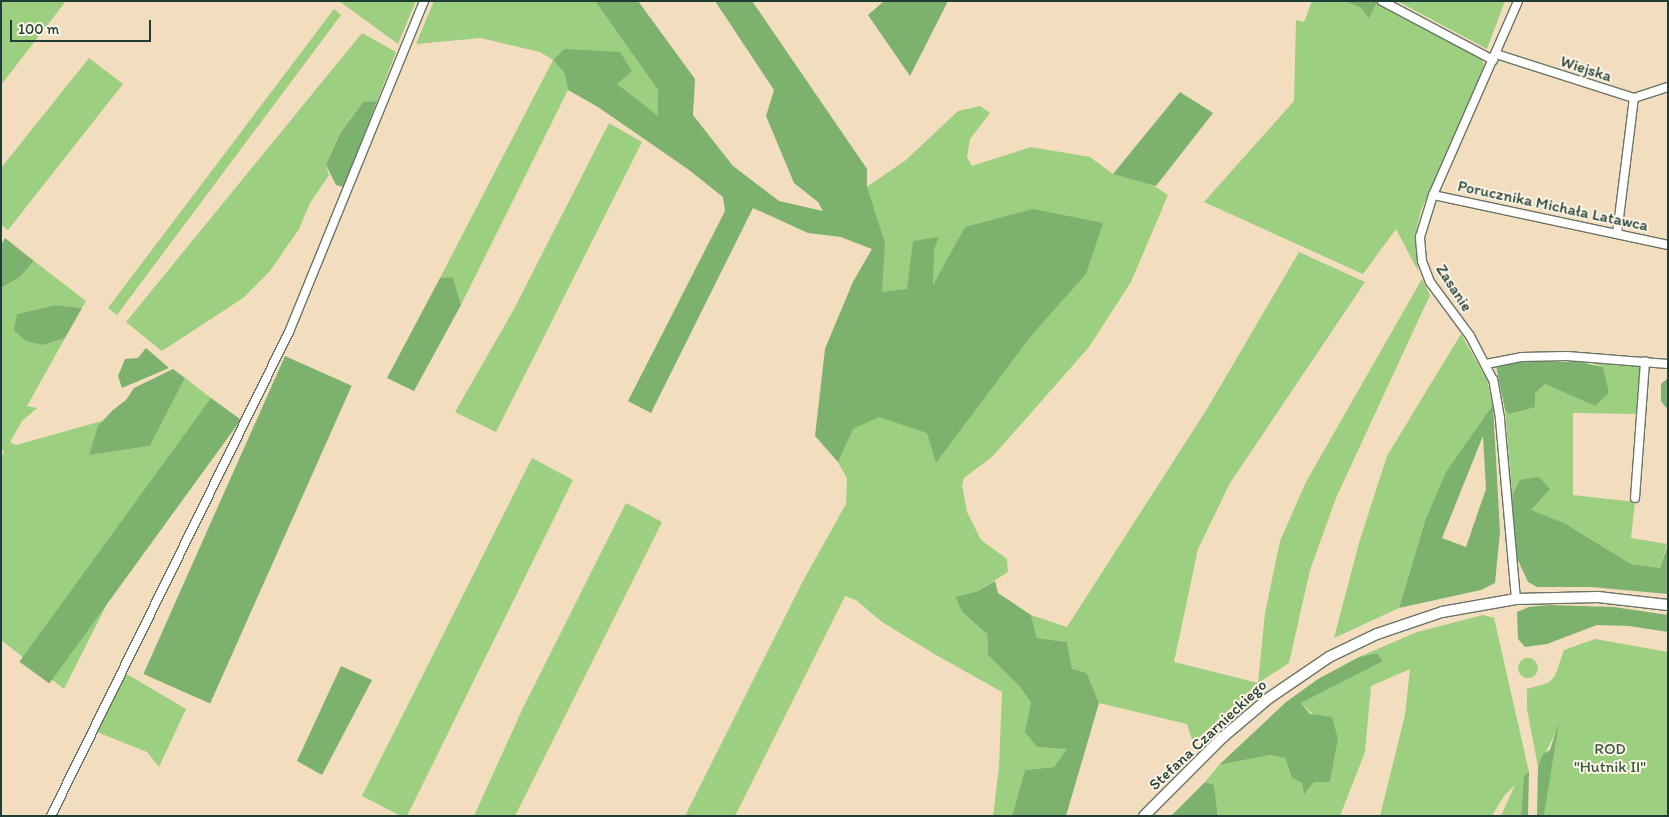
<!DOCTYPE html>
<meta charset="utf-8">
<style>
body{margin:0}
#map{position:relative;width:1669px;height:817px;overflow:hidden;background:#f3ddbf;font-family:Itim,sans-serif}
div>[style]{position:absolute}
.green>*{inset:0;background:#9ccf7f}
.round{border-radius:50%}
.forest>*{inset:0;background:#7db26e;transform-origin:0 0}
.roads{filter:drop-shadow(1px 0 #697565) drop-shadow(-1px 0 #697565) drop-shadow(0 1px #697565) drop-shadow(0 -1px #697565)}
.minor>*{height:8px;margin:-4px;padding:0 4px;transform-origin:4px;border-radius:4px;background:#fff}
.tertiary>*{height:10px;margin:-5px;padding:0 5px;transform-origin:5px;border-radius:5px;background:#fff}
span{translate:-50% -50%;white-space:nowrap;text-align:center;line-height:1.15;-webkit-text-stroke:4px #fcf5e5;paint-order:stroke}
.street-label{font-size:16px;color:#1f3d34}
.park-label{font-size:16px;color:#385a43}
.frame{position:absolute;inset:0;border:2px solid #1f3d34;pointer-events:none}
.scale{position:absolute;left:10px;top:20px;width:141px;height:22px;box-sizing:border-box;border:2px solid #1f3d34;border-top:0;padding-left:6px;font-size:15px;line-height:18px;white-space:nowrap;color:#1f3d34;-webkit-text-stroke:4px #fcf5e5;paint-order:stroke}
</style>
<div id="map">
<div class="green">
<div style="clip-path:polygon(1px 1px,66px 1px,1px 85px)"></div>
<div style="clip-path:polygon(339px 1px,416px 1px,398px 44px)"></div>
<div style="clip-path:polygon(434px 1px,595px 1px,658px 90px,658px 117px,564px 49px,553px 60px,564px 72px,568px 90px,461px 305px,453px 277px,440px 278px,553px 60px,540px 52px,481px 38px,416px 44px)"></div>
<div style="clip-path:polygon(1312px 1px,1345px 1px,1361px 8px,1369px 17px,1378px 2px,1481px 57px,1484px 65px,1475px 91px,1421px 210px,1415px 236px,1418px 271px,1396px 229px,1363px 274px,1204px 202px,1294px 101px,1296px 20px,1304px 22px)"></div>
<div style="clip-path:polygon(1397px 1px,1505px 1px,1487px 49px)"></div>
<div style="clip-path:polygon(334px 9px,341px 15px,117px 315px,108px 308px)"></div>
<div style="clip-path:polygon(362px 33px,396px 52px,377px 101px,363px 102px,340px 132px,326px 165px,329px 175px,310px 203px,299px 229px,270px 271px,243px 298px,162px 351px,126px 322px)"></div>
<div style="clip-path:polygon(89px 58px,123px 84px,8px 230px,1px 225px,1px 168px)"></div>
<div style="clip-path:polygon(980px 106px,990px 113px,970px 139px,967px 157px,972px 166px,1031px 147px,1090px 157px,1113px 174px,1148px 182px,1168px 195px,1131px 282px,1089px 347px,993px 456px,964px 478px,962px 485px,967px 512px,981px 540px,1007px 559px,1008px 572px,978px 591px,955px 597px,962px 612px,987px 634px,988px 655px,1020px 687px,1031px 703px,1037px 747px,1068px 748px,1054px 767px,1025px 770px,1012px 816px,993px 816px,999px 767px,1002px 692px,936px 655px,882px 622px,856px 600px,845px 596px,735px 816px,685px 816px,803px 581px,846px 504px,847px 478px,830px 449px,825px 349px,853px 282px,872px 249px,841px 237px,858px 193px,906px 160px,958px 111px)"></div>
<div style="clip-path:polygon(609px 123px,642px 142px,496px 432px,455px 412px,514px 309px)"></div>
<div style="clip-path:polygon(1299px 252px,1365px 282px,1230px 483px,1198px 549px,1174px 662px,1258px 683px,1265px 613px,1280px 541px,1306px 482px,1422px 279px,1430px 295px,1336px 498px,1310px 570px,1289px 663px,1258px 683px,1193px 743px,1187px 724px,1099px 703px,1087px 673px,1072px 670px,1067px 642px,1037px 638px,1031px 615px,1067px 627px,1207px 409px)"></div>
<div style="clip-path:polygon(34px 261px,86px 301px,82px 308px,55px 305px,17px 314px,43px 345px,65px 338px,27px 406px,37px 408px,22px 421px,10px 442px,16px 445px,102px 421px,89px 455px,150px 446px,185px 378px,211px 398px,64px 689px,1px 640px,1px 458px,4px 452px,1px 449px,1px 288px,20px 277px)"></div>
<div style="clip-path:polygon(1461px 334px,1487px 380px,1493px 405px,1466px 446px,1425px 521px,1399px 608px,1334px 638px,1359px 543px,1387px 456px)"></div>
<div style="clip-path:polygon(1592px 363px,1640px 367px,1639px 414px,1573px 413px,1573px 495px,1635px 502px,1631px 538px,1667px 544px,1660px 568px,1631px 564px,1566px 524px,1543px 517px,1531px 510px,1520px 480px,1512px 495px,1505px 410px,1510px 414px,1545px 384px,1595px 406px,1603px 367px)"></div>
<div style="clip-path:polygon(532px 458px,573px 480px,407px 816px,401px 816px,362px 796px)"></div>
<div style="clip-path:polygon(626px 503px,662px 522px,515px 816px,474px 816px,522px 710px)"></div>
<div style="clip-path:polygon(1483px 615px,1494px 618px,1529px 772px,1524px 777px,1521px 816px,1501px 816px,1515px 785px,1504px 796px,1492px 816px,1380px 816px,1405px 715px,1410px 669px,1371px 686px,1365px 752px,1340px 816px,1218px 816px,1214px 785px,1205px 782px,1219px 765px,1270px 755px,1285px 758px,1292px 778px,1302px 783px,1304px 795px,1314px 782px,1330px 782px,1338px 739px,1301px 703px,1382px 661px,1377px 653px,1359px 657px,1417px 632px)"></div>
<div style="clip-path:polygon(1595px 639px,1668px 652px,1668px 816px,1544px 816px,1557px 730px,1538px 767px,1527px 709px,1527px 689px,1548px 683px,1555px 676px,1564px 650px)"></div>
<div class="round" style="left:1518px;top:658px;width:20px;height:20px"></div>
<div style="clip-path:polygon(125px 673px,186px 709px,159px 767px,147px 752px,97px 732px)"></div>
</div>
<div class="forest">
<div style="clip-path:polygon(595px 1px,638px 1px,695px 79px,693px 115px,733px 166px,779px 201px,823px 211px,818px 202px,794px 183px,766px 116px,774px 90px,715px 1px,752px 1px,867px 169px,867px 187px,885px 243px,882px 292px,907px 289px,913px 241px,939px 237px,934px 249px,933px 285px,965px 227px,1033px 209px,1103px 223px,1086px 274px,1030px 337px,936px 463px,927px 433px,879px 417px,853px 429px,838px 462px,815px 436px,825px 349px,853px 282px,872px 249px,841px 237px,808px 233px,753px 208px,651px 413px,628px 401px,725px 211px,723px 197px,689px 170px,598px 107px,568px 90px,564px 72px,553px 60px,564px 49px,620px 52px,632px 71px,617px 84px,658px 116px,658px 90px)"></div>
<div style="clip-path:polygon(884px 1px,948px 1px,910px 76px,868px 15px)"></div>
<div style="clip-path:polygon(1345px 1px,1378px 1px,1369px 18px,1361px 8px)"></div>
<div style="clip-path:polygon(1180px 92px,1213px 113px,1156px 186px,1113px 174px)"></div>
<div style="clip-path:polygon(377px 101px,344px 187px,336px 185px,326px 165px,340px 133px,363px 102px)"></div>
<div style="clip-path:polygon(5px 238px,34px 261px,20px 277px,1px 288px,1px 245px)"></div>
<div style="clip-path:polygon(453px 277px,461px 305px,414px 391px,387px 378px,440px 278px)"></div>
<div style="clip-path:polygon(55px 305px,82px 308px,65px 338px,43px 345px,26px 341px,14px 330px,17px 314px)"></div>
<div style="clip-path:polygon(146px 348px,169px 368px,122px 388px,118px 376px,125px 359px,138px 358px)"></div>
<div style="left:285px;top:356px;width:73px;height:348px;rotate:24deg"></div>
<div style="clip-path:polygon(1522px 362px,1579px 362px,1603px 367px,1609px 393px,1595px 406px,1545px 384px,1535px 393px,1535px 407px,1509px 414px,1505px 410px,1496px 366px)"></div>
<div style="clip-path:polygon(173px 369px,185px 378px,150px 446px,89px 455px,98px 426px,113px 410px,126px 400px,134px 388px)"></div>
<div style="clip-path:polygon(1668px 378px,1668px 410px,1661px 401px,1661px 384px)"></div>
<div style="left:211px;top:398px;width:37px;height:326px;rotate:36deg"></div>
<div style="clip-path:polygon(evenodd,1493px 405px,1500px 532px,1495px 583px,1481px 590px,1399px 608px,1425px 521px,1446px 472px,1493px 405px,1483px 436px,1486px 489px,1466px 547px,1442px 538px,1483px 436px)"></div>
<div style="clip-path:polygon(1539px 477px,1550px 489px,1531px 510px,1566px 524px,1631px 564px,1660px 568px,1668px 544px,1668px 594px,1591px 587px,1537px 587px,1528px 582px,1517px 558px,1512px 495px,1520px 480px)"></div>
<div style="clip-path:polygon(995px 581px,998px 593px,1031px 615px,1037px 638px,1067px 642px,1072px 669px,1087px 673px,1099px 703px,1066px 816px,1012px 816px,1025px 770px,1054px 767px,1067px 749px,1037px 747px,1025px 732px,1031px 703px,1020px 687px,988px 655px,987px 634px,962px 612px,955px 597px,978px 591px)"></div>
<div style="clip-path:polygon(1549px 605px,1614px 607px,1668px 615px,1668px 632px,1629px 626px,1597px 625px,1547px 644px,1525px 647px,1518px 639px,1517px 612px,1529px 607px)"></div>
<div style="clip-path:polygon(1377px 653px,1383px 661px,1301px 703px,1310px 714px,1332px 717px,1338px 739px,1330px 782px,1314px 782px,1304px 795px,1302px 783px,1292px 778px,1285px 758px,1270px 755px,1219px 765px,1286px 702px,1318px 679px,1359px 657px)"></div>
<div style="clip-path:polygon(341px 666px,372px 680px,322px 775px,297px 761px)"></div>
<div style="clip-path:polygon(1559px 722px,1544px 816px,1537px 816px,1538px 767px,1543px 754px,1550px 750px)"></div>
<div style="clip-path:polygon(1529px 772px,1528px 816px,1521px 816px,1524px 776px)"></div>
<div style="clip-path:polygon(1205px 782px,1214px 785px,1218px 816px,1171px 816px)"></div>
</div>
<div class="roads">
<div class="minor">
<div style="left:1382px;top:1px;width:126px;rotate:28deg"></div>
<div style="left:1496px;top:54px;width:145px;rotate:17.7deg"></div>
<div style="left:1634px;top:98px;width:36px;rotate:-18deg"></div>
<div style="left:1433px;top:195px;width:240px;rotate:12deg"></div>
<div style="left:1617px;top:234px;width:137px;rotate:-82.9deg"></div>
<div style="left:1486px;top:364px;width:37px;rotate:-11deg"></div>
<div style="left:1522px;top:357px;width:45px;rotate:-1.3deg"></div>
<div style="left:1567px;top:356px;width:101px;rotate:4.5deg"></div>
<div style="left:1635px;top:498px;width:137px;rotate:-85.8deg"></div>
<div style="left:1516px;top:599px;width:182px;rotate:-95.1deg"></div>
<div style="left:1500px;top:418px;width:39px;rotate:-100deg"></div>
<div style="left:1493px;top:380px;width:50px;rotate:-117.6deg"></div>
<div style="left:1470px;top:336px;width:67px;rotate:-126.5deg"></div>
<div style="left:1430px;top:282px;width:22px;rotate:-111deg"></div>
<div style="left:1422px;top:261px;width:24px;rotate:-95deg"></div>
<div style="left:1420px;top:237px;width:44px;rotate:-72.8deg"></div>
<div style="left:1433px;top:195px;width:212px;rotate:-66.3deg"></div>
<div style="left:51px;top:816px;width:539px;rotate:-63.82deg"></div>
<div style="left:289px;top:332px;width:357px;rotate:-67.8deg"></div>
</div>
<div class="tertiary">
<div style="left:1144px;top:816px;width:112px;rotate:-45deg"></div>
<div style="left:1223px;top:737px;width:60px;rotate:-40.3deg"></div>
<div style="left:1269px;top:698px;width:73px;rotate:-34.3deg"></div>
<div style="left:1329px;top:657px;width:53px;rotate:-25.6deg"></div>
<div style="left:1377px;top:634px;width:69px;rotate:-18.7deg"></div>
<div style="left:1442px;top:612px;width:75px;rotate:-10deg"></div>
<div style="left:1516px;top:599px;width:82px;rotate:-1.4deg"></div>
<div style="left:1598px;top:597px;width:70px;rotate:6.5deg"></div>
</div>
</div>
<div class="street-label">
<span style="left:1586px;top:69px;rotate:18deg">Wiejska</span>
<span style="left:1553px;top:206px;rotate:12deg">Porucznika Michała Latawca</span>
<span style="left:1454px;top:288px;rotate:57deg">Zasanie</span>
<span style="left:1208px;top:735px;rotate:-43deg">Stefana Czarnieckiego</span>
</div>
<div class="park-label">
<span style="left:1610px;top:758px">ROD<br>"Hutnik II"</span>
</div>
<div class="frame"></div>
<div class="scale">100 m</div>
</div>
